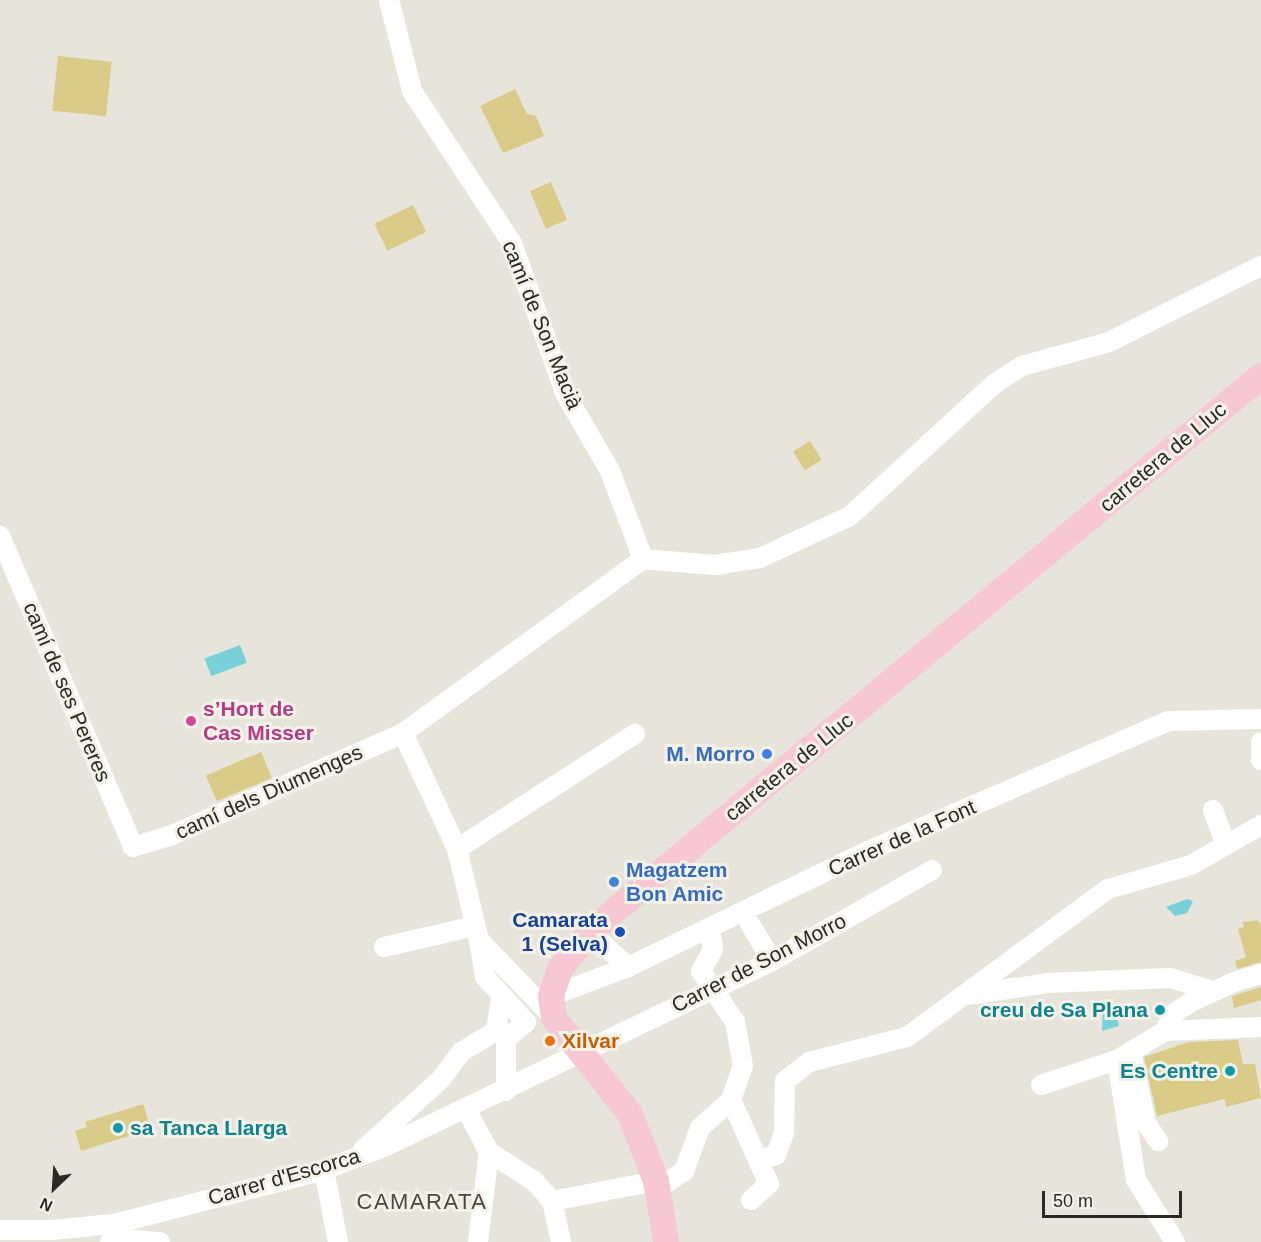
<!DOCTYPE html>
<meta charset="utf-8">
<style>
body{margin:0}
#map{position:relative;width:1261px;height:1242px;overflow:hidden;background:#e7e5db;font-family:Helvetica,sans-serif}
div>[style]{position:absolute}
.water>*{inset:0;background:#78d0d8;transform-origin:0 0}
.building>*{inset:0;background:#dacb89;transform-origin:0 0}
.minor>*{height:20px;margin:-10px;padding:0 10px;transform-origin:10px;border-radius:10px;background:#fff}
.major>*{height:26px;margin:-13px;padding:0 13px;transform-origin:13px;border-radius:13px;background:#f7c8d4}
.dots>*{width:16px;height:16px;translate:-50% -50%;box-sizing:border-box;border:3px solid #f4f2e8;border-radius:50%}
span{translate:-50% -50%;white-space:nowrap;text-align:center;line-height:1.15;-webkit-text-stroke:6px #f4f2e8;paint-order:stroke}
.street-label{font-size:21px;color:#2a2926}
.hotel-label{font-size:21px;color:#b23c85;font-weight:700}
.left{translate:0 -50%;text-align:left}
.shop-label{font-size:21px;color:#366cbe;font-weight:700}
.right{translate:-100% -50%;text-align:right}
.transit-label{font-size:21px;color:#164399;font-weight:700}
.culture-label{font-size:21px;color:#0d838f;font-weight:700}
.food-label{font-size:21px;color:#c56008;font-weight:700}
.neighbourhood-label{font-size:22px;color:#4a4840;letter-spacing:1.5px}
.north{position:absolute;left:24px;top:1158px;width:60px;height:60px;-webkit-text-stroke:4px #f4f2e8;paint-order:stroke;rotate:205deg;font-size:16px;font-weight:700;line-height:24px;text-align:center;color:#2a2926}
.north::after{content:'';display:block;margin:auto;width:21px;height:27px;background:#2a2926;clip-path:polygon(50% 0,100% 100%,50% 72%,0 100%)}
.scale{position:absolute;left:1042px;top:1191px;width:140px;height:27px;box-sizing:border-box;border:3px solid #2a2926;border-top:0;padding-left:8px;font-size:18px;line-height:21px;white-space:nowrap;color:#2a2926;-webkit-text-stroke:4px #f4f2e8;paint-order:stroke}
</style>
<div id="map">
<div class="water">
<div style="left:240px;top:645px;width:19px;height:38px;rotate:69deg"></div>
<div style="clip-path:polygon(1187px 899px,1193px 901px,1187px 913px,1175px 916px,1166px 907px)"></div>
<div style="clip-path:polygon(1108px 1002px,1114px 1004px,1119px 1026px,1102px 1031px,1103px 1004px)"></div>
</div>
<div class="building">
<div style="left:58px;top:56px;width:54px;height:55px;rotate:6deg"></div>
<div style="clip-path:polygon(515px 89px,527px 114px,536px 116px,544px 136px,503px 153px,480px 106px)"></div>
<div style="left:551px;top:182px;width:41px;height:23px;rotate:67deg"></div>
<div style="left:413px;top:205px;width:30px;height:43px;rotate:64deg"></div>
<div style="left:810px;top:441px;width:22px;height:20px;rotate:58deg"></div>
<div style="left:261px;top:752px;width:28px;height:60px;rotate:67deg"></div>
<div style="clip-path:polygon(1257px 920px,1261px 924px,1261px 962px,1237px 969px,1235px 961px,1246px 957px,1238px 929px,1244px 927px,1243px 922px)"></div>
<div style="clip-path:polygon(1261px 987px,1261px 1000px,1234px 1008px,1232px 996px)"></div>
<div style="clip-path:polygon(1238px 1040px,1243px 1064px,1255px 1064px,1261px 1098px,1226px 1107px,1225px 1099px,1157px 1116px,1144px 1057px,1189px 1042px)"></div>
<div style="clip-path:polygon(143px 1104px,151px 1129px,81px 1151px,75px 1131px,87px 1127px,85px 1122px)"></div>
</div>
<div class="minor">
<div style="left:389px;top:0;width:94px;rotate:75.8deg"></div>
<div style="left:412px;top:91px;width:182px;rotate:56.7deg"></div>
<div style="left:512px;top:243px;width:159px;rotate:70.5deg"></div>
<div style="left:565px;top:393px;width:90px;rotate:60deg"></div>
<div style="left:610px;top:471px;width:94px;rotate:69.4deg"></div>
<div style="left:0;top:536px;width:338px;rotate:66.8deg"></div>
<div style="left:133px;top:847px;width:39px;rotate:-17deg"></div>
<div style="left:170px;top:836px;width:255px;rotate:-23.8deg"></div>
<div style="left:403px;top:733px;width:296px;rotate:-35.9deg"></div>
<div style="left:643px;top:559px;width:72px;rotate:4.8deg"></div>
<div style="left:715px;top:565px;width:46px;rotate:-8.8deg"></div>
<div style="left:760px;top:558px;width:99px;rotate:-25deg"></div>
<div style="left:850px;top:516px;width:195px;rotate:-42.5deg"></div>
<div style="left:994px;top:384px;width:33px;rotate:-33deg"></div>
<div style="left:1022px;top:366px;width:90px;rotate:-15.4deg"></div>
<div style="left:1109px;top:342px;width:170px;rotate:-26.6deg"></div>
<div style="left:403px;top:733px;width:128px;rotate:65deg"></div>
<div style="left:457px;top:849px;width:94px;rotate:76.4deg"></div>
<div style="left:1261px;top:742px;width:18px;rotate:90deg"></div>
<div style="left:1213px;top:810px;width:37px;rotate:70deg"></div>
<div style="left:457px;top:849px;width:212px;rotate:-32.9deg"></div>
<div style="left:750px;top:924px;width:43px;rotate:59.3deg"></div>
<div style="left:590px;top:932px;width:52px;rotate:42.6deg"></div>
<div style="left:384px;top:947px;width:92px;rotate:-13.1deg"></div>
<div style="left:967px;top:995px;width:82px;rotate:-8.4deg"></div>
<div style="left:1048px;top:983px;width:122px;rotate:-2.3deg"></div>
<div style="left:1170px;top:978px;width:45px;rotate:16.8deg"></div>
<div style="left:551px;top:996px;width:82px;rotate:-20.6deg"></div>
<div style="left:628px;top:967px;width:267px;rotate:-25.8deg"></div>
<div style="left:868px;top:851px;width:328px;rotate:-23.4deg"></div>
<div style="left:1169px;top:721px;width:92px;rotate:-1.2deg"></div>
<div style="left:1165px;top:1031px;width:19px;rotate:-65deg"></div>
<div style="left:1173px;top:1014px;width:22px;rotate:-34deg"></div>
<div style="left:1191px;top:1002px;width:47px;rotate:-24.9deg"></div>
<div style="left:1234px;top:982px;width:28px;rotate:-17deg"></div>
<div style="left:1131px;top:1052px;width:73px;rotate:78.1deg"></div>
<div style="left:1146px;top:1123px;width:22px;rotate:56deg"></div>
<div style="left:1117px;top:1060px;width:121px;rotate:81deg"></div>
<div style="left:1136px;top:1180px;width:73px;rotate:57.8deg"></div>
<div style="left:1041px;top:1085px;width:80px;rotate:-18.2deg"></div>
<div style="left:1117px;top:1060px;width:56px;rotate:-31.1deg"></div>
<div style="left:1165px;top:1031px;width:96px;rotate:-2.4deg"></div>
<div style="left:506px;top:1091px;width:52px;rotate:-90deg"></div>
<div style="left:506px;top:1039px;width:26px;rotate:-40deg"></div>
<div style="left:526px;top:1022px;width:61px;rotate:-132.3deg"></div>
<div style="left:485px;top:977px;width:37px;rotate:-99deg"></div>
<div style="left:479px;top:940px;width:108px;rotate:46.1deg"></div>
<div style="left:731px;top:1100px;width:66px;rotate:65.8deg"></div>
<div style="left:758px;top:1160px;width:19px;rotate:-16deg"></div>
<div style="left:776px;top:1155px;width:23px;rotate:-70deg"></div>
<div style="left:784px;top:1133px;width:52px;rotate:-88.9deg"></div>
<div style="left:785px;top:1081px;width:31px;rotate:-38deg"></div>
<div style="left:809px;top:1062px;width:101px;rotate:-14.3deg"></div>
<div style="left:907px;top:1037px;width:250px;rotate:-36.4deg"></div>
<div style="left:1108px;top:889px;width:86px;rotate:-16.1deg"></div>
<div style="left:1191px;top:865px;width:81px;rotate:-29.7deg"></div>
<div style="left:466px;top:1109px;width:49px;rotate:61.9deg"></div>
<div style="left:489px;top:1152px;width:91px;rotate:97deg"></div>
<div style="left:363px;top:1150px;width:105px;rotate:-42.3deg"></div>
<div style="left:441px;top:1079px;width:34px;rotate:-53deg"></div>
<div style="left:461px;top:1052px;width:41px;rotate:-31deg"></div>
<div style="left:496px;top:1031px;width:36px;rotate:-81deg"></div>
<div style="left:489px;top:1152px;width:54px;rotate:32.8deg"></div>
<div style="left:534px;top:1181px;width:27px;rotate:48deg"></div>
<div style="left:552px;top:1201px;width:42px;rotate:77.6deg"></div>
<div style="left:324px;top:1170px;width:73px;rotate:79deg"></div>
<div style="left:658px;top:1189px;width:32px;rotate:-35deg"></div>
<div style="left:684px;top:1171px;width:46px;rotate:-69.6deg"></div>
<div style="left:700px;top:1128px;width:42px;rotate:-42.1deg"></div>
<div style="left:731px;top:1100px;width:36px;rotate:-71deg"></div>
<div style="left:743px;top:1066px;width:45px;rotate:-100.3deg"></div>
<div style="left:735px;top:1022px;width:61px;rotate:-123.7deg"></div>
<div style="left:701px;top:971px;width:25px;rotate:-61deg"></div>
<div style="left:713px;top:949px;width:19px;rotate:-99deg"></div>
<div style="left:751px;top:1200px;width:24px;rotate:-42deg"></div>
<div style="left:769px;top:1184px;width:26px;rotate:-115deg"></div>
<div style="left:552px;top:1201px;width:106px;rotate:-10.9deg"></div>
<div style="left:0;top:1230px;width:52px"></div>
<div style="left:52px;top:1230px;width:62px;rotate:-5.5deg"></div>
<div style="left:114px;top:1224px;width:217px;rotate:-14.4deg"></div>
<div style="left:324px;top:1170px;width:66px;rotate:-21.2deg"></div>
<div style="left:386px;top:1146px;width:428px;rotate:-25.6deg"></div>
<div style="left:772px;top:961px;width:184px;rotate:-29.6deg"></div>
<div style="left:110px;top:1242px;width:14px;rotate:-12deg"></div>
<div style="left:124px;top:1239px;width:36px;rotate:5deg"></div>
</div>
<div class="major">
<div style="left:666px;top:1242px;width:62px;rotate:-99.3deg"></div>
<div style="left:656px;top:1181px;width:72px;rotate:-111.2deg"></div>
<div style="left:630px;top:1114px;width:122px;rotate:-128.4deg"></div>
<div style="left:554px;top:1018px;width:22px;rotate:-98deg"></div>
<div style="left:551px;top:996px;width:28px;rotate:-72deg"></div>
<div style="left:560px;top:969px;width:48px;rotate:-51deg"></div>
<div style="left:590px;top:932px;width:79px;rotate:-40.4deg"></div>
<div style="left:650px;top:881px;width:793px;rotate:-39.57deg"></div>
</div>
<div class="dots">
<div style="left:191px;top:721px;background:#d1479c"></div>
<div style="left:767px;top:754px;background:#3f7fe0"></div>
<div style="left:614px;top:882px;background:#3f7fe0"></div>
<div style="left:620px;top:932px;background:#1a4fb4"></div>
<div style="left:1160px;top:1010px;background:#0f9aa8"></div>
<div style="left:550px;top:1041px;background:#e8710a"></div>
<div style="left:1230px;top:1071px;background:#0f9aa8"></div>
<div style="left:118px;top:1128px;background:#0f9aa8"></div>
</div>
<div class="street-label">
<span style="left:542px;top:325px;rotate:68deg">camí de Son Macià</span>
<span style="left:1163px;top:457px;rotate:-40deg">carretera de Lluc</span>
<span style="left:67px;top:692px;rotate:67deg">camí de ses Pereres</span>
<span style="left:789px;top:767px;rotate:-39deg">carretera de Lluc</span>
<span style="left:269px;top:792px;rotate:-24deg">camí dels Diumenges</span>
<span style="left:902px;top:838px;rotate:-24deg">Carrer de la Font</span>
<span style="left:759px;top:963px;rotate:-27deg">Carrer de Son Morro</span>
<span style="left:284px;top:1177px;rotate:-16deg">Carrer d'Escorca</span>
</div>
<div class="hotel-label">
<span class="left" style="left:203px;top:721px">s’Hort de<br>Cas Misser</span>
</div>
<div class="shop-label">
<span class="right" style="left:755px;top:754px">M. Morro</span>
<span class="left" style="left:626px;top:882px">Magatzem<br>Bon Amic</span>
</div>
<div class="transit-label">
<span class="right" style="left:608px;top:932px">Camarata<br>1 (Selva)</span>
</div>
<div class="culture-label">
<span class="right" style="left:1148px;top:1010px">creu de Sa Plana</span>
<span class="right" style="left:1218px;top:1071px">Es Centre</span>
<span class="left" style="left:130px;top:1128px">sa Tanca Llarga</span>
</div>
<div class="food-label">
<span class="left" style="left:562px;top:1041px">Xilvar</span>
</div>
<div class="neighbourhood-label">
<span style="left:422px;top:1202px">CAMARATA</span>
</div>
<div class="north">N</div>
<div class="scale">50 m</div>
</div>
